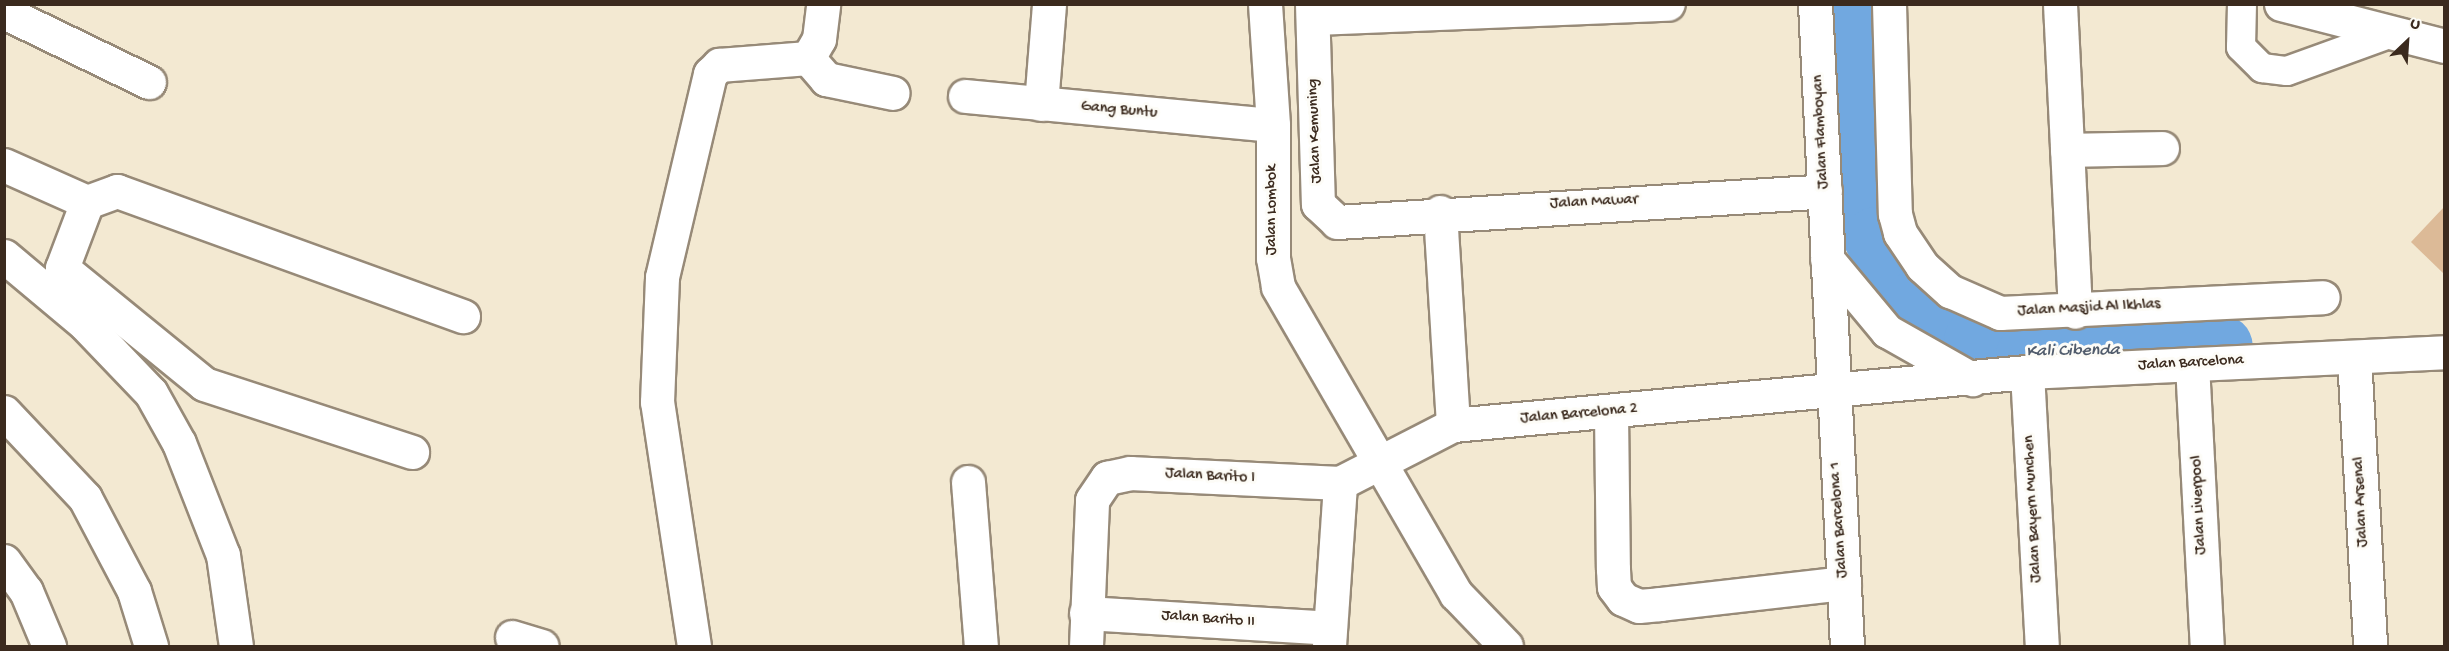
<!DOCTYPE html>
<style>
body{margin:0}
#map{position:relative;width:2449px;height:651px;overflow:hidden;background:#f3e9d2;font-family:"Gochi Hand",sans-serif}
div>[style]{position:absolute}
.river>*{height:63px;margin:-31.5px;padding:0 31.5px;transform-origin:31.5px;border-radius:31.5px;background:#71a8e0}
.building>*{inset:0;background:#dcba97}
.roads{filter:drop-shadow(2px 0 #978a78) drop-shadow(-2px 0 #978a78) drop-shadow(0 2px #978a78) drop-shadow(0 -2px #978a78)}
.pedestrian>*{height:28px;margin:-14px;padding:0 14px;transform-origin:14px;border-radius:14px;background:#fff}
.minor>*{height:33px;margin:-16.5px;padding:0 16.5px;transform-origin:16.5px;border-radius:16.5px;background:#fff}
.motorway>*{height:33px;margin:-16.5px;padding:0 16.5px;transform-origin:16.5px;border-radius:16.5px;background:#fff}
span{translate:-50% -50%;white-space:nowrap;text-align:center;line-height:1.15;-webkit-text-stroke:6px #fdfcf7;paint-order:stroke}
.street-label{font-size:16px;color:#3b2a1e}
.water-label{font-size:18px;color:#515c6c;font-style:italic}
.frame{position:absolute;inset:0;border:6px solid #3b2a1e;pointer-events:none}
.north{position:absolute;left:2377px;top:12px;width:60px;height:60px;-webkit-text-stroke:4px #fdfcf7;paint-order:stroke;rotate:25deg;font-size:16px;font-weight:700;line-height:24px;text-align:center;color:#3b2a1e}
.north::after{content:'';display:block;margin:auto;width:21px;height:27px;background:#3b2a1e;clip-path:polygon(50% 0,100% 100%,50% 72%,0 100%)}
</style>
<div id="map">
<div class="river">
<div style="left:1864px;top:4px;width:234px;rotate:87.3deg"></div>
<div style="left:1875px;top:238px;width:75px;rotate:55.9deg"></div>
<div style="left:1917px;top:300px;width:70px;rotate:34.6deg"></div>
<div style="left:1975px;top:340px;width:54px;rotate:16.1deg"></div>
<div style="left:2027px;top:355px;width:194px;rotate:-2.7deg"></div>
</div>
<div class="building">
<div style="clip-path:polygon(2444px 207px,2444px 274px,2411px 242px)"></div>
</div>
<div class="roads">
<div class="pedestrian">
<div style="left:2242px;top:4px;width:43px;rotate:91.3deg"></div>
<div style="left:2241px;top:47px;width:30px;rotate:45deg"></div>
<div style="left:2262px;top:68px;width:25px;rotate:7deg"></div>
<div style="left:2287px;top:71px;width:112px;rotate:-19.9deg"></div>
</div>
<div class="minor">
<div style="left:1265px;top:4px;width:121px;rotate:86.2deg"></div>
<div style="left:1273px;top:125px;width:133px;rotate:90deg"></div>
<div style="left:1273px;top:258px;width:29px;rotate:80deg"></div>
<div style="left:1278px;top:287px;width:355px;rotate:59.9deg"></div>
<div style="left:1456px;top:594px;width:72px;rotate:46.1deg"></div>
<div style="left:1312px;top:4px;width:200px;rotate:88.3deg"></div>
<div style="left:1318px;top:204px;width:26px;rotate:43deg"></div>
<div style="left:1337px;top:222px;width:489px;rotate:-3.6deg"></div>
<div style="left:1815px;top:4px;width:643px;rotate:87.15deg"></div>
<div style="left:1889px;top:4px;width:210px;rotate:88.4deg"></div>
<div style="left:1895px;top:214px;width:20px;rotate:75deg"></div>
<div style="left:1900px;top:233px;width:40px;rotate:56deg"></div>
<div style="left:1922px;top:266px;width:38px;rotate:42deg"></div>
<div style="left:1950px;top:291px;width:55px;rotate:23.7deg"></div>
<div style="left:2000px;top:313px;width:323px;rotate:-2.8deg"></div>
<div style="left:2060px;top:4px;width:308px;rotate:87.2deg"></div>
<div style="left:2281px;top:4px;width:168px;rotate:14.4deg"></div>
<div style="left:4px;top:12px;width:161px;rotate:25.8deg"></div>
<div style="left:1313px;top:18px;width:355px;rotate:-2.3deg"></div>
<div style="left:808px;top:58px;width:28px;rotate:49deg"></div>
<div style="left:826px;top:79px;width:68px;rotate:11.8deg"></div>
<div style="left:808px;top:58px;width:22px;rotate:-60deg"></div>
<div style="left:819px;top:39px;width:35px;rotate:-83deg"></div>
<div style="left:965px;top:96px;width:309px;rotate:5.4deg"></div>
<div style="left:1041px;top:104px;width:100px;rotate:-85.4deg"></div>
<div style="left:2067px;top:150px;width:95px;rotate:-1.2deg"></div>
<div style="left:4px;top:165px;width:91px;rotate:24deg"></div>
<div style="left:87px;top:202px;width:32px;rotate:-20deg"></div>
<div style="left:117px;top:191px;width:368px;rotate:19.9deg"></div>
<div style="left:87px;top:202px;width:71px;rotate:110.7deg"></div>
<div style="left:62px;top:268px;width:183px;rotate:39.2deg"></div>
<div style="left:204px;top:384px;width:219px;rotate:18.1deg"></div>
<div style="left:1440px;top:212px;width:213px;rotate:86.5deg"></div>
<div style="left:4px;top:256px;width:106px;rotate:40deg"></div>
<div style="left:85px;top:324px;width:95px;rotate:46.3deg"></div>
<div style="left:151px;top:393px;width:57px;rotate:60.8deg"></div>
<div style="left:179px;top:443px;width:120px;rotate:68.6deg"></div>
<div style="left:223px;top:555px;width:92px;rotate:81.9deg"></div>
<div style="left:1827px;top:259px;width:94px;rotate:50.2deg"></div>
<div style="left:1887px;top:331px;width:98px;rotate:29.5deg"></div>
<div style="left:2354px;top:357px;width:289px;rotate:86.8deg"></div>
<div style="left:2192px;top:364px;width:282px;rotate:87deg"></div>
<div style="left:2027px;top:372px;width:274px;rotate:86.9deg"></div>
<div style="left:1611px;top:412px;width:157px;rotate:89.3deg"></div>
<div style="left:1613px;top:569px;width:18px;rotate:87deg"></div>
<div style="left:1614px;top:587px;width:15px;rotate:53deg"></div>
<div style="left:1623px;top:599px;width:17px;rotate:24deg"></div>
<div style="left:1639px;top:606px;width:21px;rotate:-5deg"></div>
<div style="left:1660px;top:604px;width:185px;rotate:-6.5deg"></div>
<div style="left:968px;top:482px;width:165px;rotate:85.5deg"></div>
<div style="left:1340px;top:483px;width:127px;rotate:-27.2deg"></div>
<div style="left:1453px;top:425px;width:576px;rotate:-5.28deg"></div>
<div style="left:2027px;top:372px;width:417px;rotate:-2.7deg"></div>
<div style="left:1086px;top:613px;width:243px;rotate:3.5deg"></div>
<div style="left:512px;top:637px;width:31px;rotate:17deg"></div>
<div style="left:694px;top:646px;width:247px;rotate:-98.6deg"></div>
<div style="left:657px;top:402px;width:125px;rotate:-87.7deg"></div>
<div style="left:662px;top:277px;width:209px;rotate:-76.7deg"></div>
<div style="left:710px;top:74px;width:13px;rotate:-45deg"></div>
<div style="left:719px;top:65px;width:89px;rotate:-4.5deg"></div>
<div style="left:1086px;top:646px;width:146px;rotate:-87.6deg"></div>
<div style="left:1092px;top:500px;width:27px;rotate:-56deg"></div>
<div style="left:1107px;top:478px;width:24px;rotate:-12deg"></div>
<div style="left:1130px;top:473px;width:210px;rotate:2.7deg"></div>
<div style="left:1329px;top:646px;width:163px;rotate:-86.1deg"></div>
</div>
<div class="motorway">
<div style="left:4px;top:412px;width:118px;rotate:46.7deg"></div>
<div style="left:85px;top:498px;width:105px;rotate:62.2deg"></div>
<div style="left:134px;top:591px;width:58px;rotate:72.8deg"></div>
<div style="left:4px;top:561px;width:37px;rotate:54deg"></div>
<div style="left:26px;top:591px;width:60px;rotate:67.3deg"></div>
</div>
</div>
<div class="street-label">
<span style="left:1119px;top:111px;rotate:5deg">Gang Buntu</span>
<span style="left:1316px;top:131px;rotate:-92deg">Jalan Kemuning</span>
<span style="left:1822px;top:132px;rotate:-93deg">Jalan Flamboyan</span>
<span style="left:1594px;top:203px;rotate:-3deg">Jalan Mawar</span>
<span style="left:1273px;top:210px;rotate:-90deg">Jalan Lombok</span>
<span style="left:2089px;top:309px;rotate:-3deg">Jalan Masjid Al Ikhlas</span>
<span style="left:2191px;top:364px;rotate:-3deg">Jalan Barcelona</span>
<span style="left:1579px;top:415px;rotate:-5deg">Jalan Barcelona 2</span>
<span style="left:1210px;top:477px;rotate:3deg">Jalan Barito I</span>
<span style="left:2362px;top:502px;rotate:-93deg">Jalan Arsenal</span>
<span style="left:2200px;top:505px;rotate:-93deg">Jalan Liverpool</span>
<span style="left:2034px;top:509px;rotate:-93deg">Jalan Bayern Munchen</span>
<span style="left:1840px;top:520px;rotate:-94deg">Jalan Barcelona 1</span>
<span style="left:1208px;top:620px;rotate:4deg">Jalan Barito II</span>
</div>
<div class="water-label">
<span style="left:2073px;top:352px;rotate:-1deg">Kali Cibenda</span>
</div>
<div class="frame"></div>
<div class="north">U</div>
</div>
